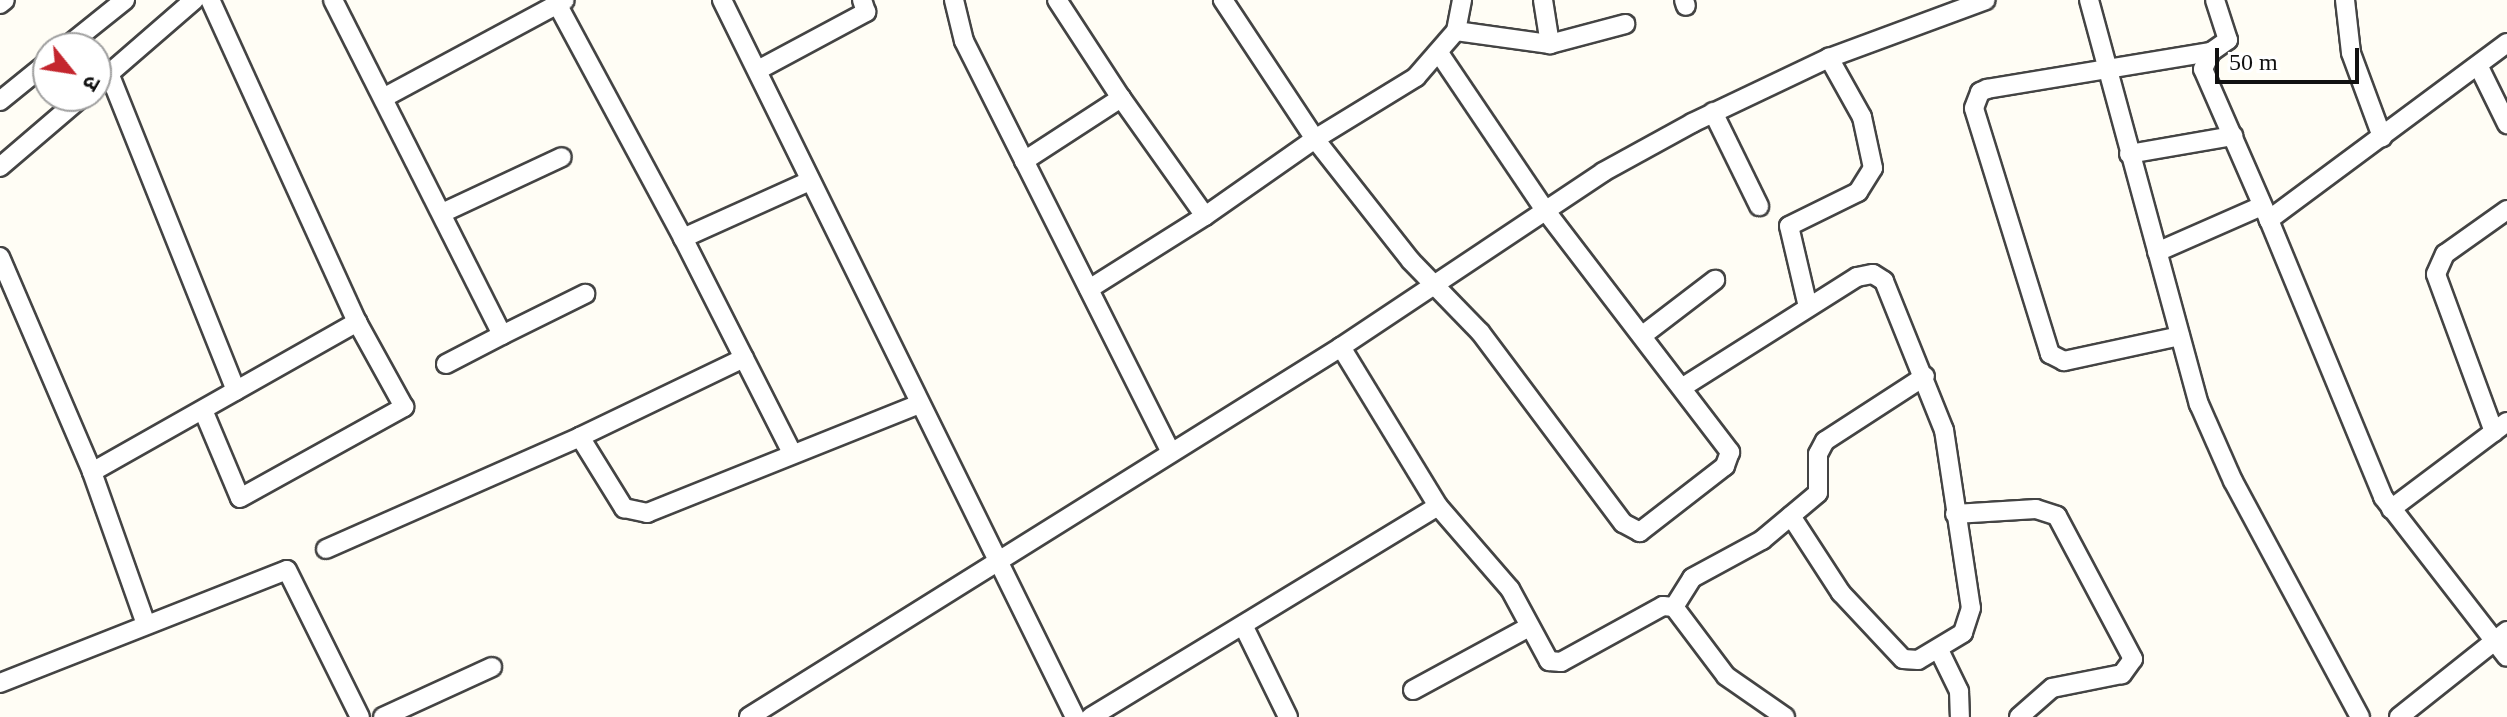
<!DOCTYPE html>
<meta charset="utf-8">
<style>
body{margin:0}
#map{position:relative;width:2507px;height:717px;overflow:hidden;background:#fffdf5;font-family:"Times New Roman","Noto Sans Devanagari",serif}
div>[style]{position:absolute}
.roads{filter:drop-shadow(2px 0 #444) drop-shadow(-2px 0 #444) drop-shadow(0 2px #444) drop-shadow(0 -2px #444)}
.street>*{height:18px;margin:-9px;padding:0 9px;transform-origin:9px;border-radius:9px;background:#fff}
span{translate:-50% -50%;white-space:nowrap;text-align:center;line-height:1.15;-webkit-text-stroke:8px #fff;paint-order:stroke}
.north{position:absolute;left:32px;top:32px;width:80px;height:80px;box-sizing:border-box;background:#fff;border:2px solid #a0a0a0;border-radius:50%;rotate:120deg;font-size:22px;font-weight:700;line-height:32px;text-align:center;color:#111}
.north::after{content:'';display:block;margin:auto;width:28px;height:36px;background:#c4262e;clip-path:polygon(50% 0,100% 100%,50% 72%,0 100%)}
.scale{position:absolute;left:2215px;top:48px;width:144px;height:36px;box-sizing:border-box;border:4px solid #111;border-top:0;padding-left:10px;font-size:24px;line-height:28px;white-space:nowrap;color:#111;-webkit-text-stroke:6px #fff;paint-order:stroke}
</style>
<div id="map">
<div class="roads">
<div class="street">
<div style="left:333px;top:0;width:375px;rotate:63.2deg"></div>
<div style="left:502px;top:335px;width:93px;rotate:-26.3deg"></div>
<div style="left:555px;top:0;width:270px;rotate:61.7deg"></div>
<div style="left:683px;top:238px;width:139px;rotate:-24.2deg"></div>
<div style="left:722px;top:0;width:799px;rotate:63.79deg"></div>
<div style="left:954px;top:0;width:42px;rotate:76.3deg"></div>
<div style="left:964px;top:41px;width:460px;rotate:63.3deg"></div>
<div style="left:1543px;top:0;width:45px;rotate:81deg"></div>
<div style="left:1684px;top:0;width:6px;rotate:72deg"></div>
<div style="left:2089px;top:0;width:419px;rotate:74.8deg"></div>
<div style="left:2199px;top:404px;width:84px;rotate:66.2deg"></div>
<div style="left:2233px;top:481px;width:268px;rotate:61.7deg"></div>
<div style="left:2215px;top:0;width:42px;rotate:72deg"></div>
<div style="left:2228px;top:40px;width:21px;rotate:145deg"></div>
<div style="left:2211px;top:52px;width:19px;rotate:115deg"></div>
<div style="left:2203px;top:69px;width:165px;rotate:66.4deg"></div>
<div style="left:2345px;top:0;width:53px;rotate:83.5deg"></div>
<div style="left:2351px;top:53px;width:90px;rotate:69.7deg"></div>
<div style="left:0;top:4px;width:6px;rotate:-39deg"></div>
<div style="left:1456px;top:31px;width:95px;rotate:7.9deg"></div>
<div style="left:1550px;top:44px;width:78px;rotate:-14.9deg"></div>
<div style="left:2507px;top:43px;width:297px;rotate:143.4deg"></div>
<div style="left:2269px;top:220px;width:300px;rotate:67.6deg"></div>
<div style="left:2383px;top:497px;width:202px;rotate:52.2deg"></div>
<div style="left:65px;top:48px;width:77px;rotate:-38.7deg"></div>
<div style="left:1439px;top:53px;width:189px;rotate:56deg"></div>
<div style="left:1545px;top:210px;width:305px;rotate:52.6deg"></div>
<div style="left:1730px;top:452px;width:15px;rotate:110deg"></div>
<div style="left:1725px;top:466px;width:108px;rotate:142.2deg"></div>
<div style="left:1640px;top:532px;width:19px;rotate:-152deg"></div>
<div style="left:1623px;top:523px;width:239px;rotate:-126.8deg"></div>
<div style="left:1480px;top:332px;width:99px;rotate:-134.2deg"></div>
<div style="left:1411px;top:261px;width:155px;rotate:-128.2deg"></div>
<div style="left:1315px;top:139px;width:119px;rotate:-31.5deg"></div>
<div style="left:1416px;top:77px;width:61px;rotate:-49deg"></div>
<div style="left:1456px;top:31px;width:32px;rotate:-79deg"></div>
<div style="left:2478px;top:65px;width:66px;rotate:63.8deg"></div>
<div style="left:758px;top:70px;width:123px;rotate:-28.2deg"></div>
<div style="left:866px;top:12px;width:13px;rotate:-108deg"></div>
<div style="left:109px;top:73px;width:342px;rotate:68.2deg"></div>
<div style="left:96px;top:85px;width:130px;rotate:-40.9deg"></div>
<div style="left:385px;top:97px;width:204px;rotate:-28.3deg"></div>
<div style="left:0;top:101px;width:62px;rotate:-39.1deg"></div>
<div style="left:1713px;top:112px;width:105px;rotate:63.9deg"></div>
<div style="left:2129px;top:154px;width:106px;rotate:-9.8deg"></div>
<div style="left:1024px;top:161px;width:116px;rotate:-33deg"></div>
<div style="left:1121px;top:98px;width:117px;rotate:-123.1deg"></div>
<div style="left:0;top:167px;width:109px;rotate:-40.5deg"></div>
<div style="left:442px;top:213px;width:132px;rotate:-25deg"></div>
<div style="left:1205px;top:216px;width:134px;rotate:-35deg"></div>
<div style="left:1315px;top:139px;width:167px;rotate:-123.5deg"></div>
<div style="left:683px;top:238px;width:241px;rotate:63.1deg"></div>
<div style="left:2157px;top:252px;width:115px;rotate:-23.7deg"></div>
<div style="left:0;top:257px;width:234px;rotate:66.8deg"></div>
<div style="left:92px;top:472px;width:159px;rotate:70.5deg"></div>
<div style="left:1089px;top:289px;width:137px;rotate:-32.2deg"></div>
<div style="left:1205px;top:216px;width:145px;rotate:-125.4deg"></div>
<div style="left:1808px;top:307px;width:83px;rotate:-103.2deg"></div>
<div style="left:1789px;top:226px;width:77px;rotate:-26.2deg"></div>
<div style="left:1858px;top:192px;width:28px;rotate:-58deg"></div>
<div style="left:1873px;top:168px;width:52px;rotate:-102.2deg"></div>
<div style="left:1862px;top:117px;width:68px;rotate:-119.2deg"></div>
<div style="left:1643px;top:335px;width:91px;rotate:-37.4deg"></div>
<div style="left:2180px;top:336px;width:119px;rotate:167.8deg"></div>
<div style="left:2064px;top:361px;width:16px;rotate:-153deg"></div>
<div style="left:2050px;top:354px;width:257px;rotate:-107.2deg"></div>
<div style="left:1974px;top:108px;width:17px;rotate:-69deg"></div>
<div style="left:1980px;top:92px;width:8px;rotate:-23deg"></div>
<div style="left:1987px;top:89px;width:227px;rotate:-9.4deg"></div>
<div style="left:1341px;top:347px;width:186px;rotate:58.6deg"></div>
<div style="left:1438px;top:506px;width:110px;rotate:49.1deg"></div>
<div style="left:1510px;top:589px;width:82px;rotate:61.6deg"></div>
<div style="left:1549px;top:661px;width:12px;rotate:5deg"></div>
<div style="left:1561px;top:662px;width:116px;rotate:-28.8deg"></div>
<div style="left:1663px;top:606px;width:11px;rotate:5deg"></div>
<div style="left:1674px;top:607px;width:86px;rotate:53deg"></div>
<div style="left:1726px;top:676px;width:72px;rotate:34.8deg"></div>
<div style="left:744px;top:358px;width:182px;rotate:154.3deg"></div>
<div style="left:580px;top:437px;width:84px;rotate:58.2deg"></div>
<div style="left:624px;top:508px;width:24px;rotate:12deg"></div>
<div style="left:647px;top:513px;width:291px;rotate:-21.8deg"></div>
<div style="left:446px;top:364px;width:63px;rotate:-27.4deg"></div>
<div style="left:1683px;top:387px;width:206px;rotate:-32.3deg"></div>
<div style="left:1857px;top:277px;width:16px;rotate:-11deg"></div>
<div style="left:1873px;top:274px;width:13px;rotate:32deg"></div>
<div style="left:1884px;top:281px;width:161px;rotate:68.1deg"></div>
<div style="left:1944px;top:430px;width:180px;rotate:81.4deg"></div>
<div style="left:1971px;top:608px;width:26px;rotate:108deg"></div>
<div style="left:1963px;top:633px;width:52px;rotate:149deg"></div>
<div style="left:1918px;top:660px;width:15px;rotate:-176deg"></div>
<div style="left:1903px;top:659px;width:91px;rotate:-133.2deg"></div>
<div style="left:1841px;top:593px;width:92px;rotate:-123deg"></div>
<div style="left:203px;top:410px;width:95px;rotate:67.2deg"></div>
<div style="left:240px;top:498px;width:188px;rotate:-29deg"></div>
<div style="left:404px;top:407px;width:97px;rotate:-118.9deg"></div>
<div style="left:2494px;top:432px;width:168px;rotate:-110.2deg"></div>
<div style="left:2436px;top:274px;width:22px;rotate:-66deg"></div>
<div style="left:2445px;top:254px;width:76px;rotate:-35.4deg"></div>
<div style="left:92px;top:472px;width:305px;rotate:-29.5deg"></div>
<div style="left:357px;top:322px;width:354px;rotate:-114.5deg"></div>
<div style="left:2391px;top:509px;width:145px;rotate:-36.9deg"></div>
<div style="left:1955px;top:514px;width:81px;rotate:-3.5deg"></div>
<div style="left:2036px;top:509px;width:22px;rotate:18deg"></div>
<div style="left:2057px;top:516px;width:162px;rotate:62deg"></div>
<div style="left:2133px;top:659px;width:19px;rotate:126deg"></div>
<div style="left:2122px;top:674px;width:71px;rotate:168.7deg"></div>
<div style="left:2052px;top:688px;width:44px;rotate:138.7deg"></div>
<div style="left:326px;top:549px;width:278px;rotate:-23.8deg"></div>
<div style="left:1674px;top:607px;width:34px;rotate:-58deg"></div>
<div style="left:1692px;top:578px;width:80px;rotate:-28.5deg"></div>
<div style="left:1762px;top:540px;width:73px;rotate:-40deg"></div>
<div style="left:1818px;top:493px;width:39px;rotate:-90deg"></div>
<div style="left:1818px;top:454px;width:15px;rotate:-62deg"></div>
<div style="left:1825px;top:441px;width:119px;rotate:-33deg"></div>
<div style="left:1243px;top:625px;width:102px;rotate:63.9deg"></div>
<div style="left:1939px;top:650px;width:46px;rotate:64deg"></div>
<div style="left:1959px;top:691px;width:26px;rotate:88deg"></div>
<div style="left:0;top:683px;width:308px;rotate:-21.5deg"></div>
<div style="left:287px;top:570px;width:164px;rotate:63.6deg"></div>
<div style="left:1413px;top:690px;width:132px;rotate:-28.5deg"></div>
<div style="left:383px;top:717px;width:120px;rotate:-24.6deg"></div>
<div style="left:749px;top:717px;width:698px;rotate:-32.01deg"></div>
<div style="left:1341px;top:347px;width:315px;rotate:-33.7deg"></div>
<div style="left:1603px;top:172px;width:102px;rotate:-28.8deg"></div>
<div style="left:1692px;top:123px;width:152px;rotate:-25.4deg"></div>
<div style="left:1829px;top:58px;width:167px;rotate:-20.3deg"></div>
<div style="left:1091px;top:717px;width:406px;rotate:-31.3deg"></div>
<div style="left:2399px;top:717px;width:138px;rotate:-38.5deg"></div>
</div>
</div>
<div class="north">उ</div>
<div class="scale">50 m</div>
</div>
